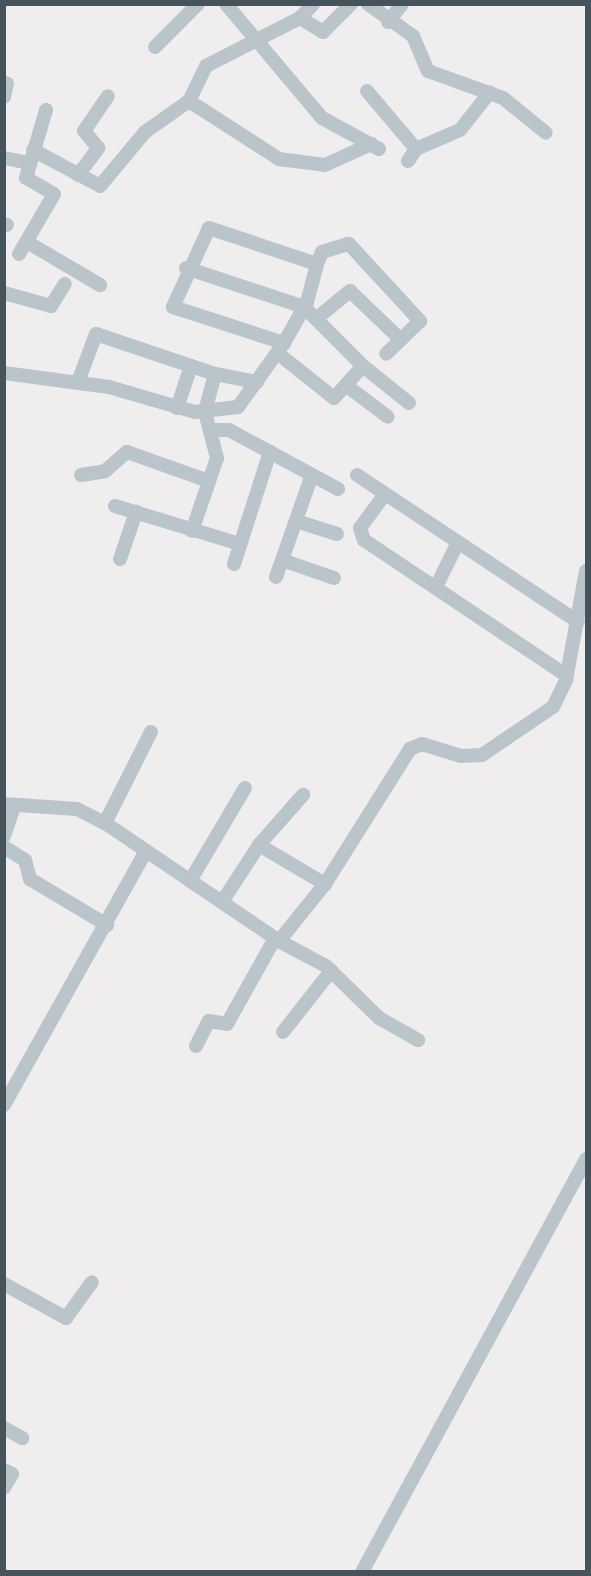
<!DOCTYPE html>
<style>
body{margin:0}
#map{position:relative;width:591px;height:1576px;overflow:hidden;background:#f0edee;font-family:"IBM Plex Sans",sans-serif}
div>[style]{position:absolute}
.minor>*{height:14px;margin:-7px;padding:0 7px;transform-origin:7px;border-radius:7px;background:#b9c4cb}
span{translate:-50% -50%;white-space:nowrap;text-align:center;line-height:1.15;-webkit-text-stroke:4.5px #fff;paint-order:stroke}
.frame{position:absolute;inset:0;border:6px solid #45545c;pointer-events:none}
</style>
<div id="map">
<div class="minor">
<div style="left:226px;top:4px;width:149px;rotate:49.9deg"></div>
<div style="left:322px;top:118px;width:65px;rotate:28.5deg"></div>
<div style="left:368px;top:4px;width:55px;rotate:35.4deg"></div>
<div style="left:413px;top:36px;width:38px;rotate:67deg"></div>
<div style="left:428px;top:71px;width:80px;rotate:19.8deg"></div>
<div style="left:503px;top:98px;width:55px;rotate:39.1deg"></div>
<div style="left:300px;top:18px;width:27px;rotate:31deg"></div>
<div style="left:323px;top:32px;width:40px;rotate:-45deg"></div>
<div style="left:388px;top:22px;width:23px;rotate:-52deg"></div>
<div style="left:155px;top:47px;width:61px;rotate:-45deg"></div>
<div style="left:367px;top:91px;width:76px;rotate:49.8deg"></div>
<div style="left:4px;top:97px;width:14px;rotate:-78deg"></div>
<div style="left:189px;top:101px;width:107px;rotate:32.8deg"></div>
<div style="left:279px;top:159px;width:46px;rotate:7.4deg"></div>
<div style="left:325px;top:165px;width:51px;rotate:-24.5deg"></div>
<div style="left:33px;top:150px;width:76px;rotate:28.2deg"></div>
<div style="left:100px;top:186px;width:70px;rotate:-50.2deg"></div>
<div style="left:145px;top:132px;width:54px;rotate:-35.2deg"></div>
<div style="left:189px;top:101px;width:39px;rotate:-64deg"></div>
<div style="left:206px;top:66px;width:106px;rotate:-27.1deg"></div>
<div style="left:300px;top:18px;width:19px;rotate:-47deg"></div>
<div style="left:4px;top:158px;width:25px;rotate:11deg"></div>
<div style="left:408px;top:161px;width:14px;rotate:-56deg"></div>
<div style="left:416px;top:149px;width:48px;rotate:-23.4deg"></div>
<div style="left:460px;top:130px;width:48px;rotate:-51.7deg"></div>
<div style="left:78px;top:175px;width:34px;rotate:-53deg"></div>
<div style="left:98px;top:148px;width:22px;rotate:-129deg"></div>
<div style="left:84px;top:131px;width:42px;rotate:-55.6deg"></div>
<div style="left:4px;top:224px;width:3px;rotate:18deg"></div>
<div style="left:27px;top:242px;width:85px;rotate:30.5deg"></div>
<div style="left:19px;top:254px;width:69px;rotate:-59.7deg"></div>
<div style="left:54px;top:194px;width:32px;rotate:-150deg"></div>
<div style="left:26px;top:178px;width:71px;rotate:-73.6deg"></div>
<div style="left:317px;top:264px;width:13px;rotate:-67deg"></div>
<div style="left:322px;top:252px;width:28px;rotate:-17deg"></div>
<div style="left:349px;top:244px;width:105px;rotate:47.3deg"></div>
<div style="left:420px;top:321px;width:47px;rotate:135.9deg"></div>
<div style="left:186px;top:268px;width:124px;rotate:18.3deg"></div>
<div style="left:304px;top:307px;width:83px;rotate:45deg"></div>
<div style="left:363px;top:366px;width:43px;rotate:132.2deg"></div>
<div style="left:334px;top:398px;width:63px;rotate:-141.5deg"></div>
<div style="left:4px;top:293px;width:49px;rotate:15.5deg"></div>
<div style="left:51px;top:306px;width:26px;rotate:-58deg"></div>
<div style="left:317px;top:318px;width:43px;rotate:-39.3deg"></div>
<div style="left:350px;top:291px;width:69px;rotate:43.8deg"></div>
<div style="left:363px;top:366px;width:59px;rotate:38.8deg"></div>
<div style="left:4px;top:373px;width:106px;rotate:7.6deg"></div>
<div style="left:109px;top:387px;width:90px;rotate:16.2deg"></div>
<div style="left:195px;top:412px;width:43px;rotate:-6.6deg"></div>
<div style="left:238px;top:407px;width:79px;rotate:-54.3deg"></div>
<div style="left:284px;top:343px;width:47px;rotate:-60.7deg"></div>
<div style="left:307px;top:302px;width:39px;rotate:-75deg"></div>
<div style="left:317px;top:264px;width:114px;rotate:-161.6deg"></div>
<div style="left:209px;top:228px;width:87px;rotate:114.5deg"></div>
<div style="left:173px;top:307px;width:117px;rotate:18deg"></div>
<div style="left:215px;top:374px;width:43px;rotate:10.8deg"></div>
<div style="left:78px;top:382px;width:51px;rotate:-69.4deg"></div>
<div style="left:96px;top:334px;width:126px;rotate:18.6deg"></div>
<div style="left:215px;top:374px;width:39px;rotate:105deg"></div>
<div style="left:205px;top:412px;width:48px;rotate:75.4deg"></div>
<div style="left:217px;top:458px;width:77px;rotate:108.9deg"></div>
<div style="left:347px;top:386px;width:51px;rotate:37.1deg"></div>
<div style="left:177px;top:408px;width:44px;rotate:-71.6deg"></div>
<div style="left:211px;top:430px;width:18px"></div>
<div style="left:229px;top:430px;width:124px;rotate:28.4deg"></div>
<div style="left:81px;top:475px;width:24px;rotate:-9deg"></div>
<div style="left:105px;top:471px;width:29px;rotate:-41deg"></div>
<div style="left:127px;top:452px;width:87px;rotate:19.5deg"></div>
<div style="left:357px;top:475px;width:265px;rotate:33.6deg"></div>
<div style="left:385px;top:494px;width:42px;rotate:126.3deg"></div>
<div style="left:360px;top:528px;width:13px;rotate:72deg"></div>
<div style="left:364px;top:540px;width:244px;rotate:33.8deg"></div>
<div style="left:115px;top:506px;width:131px;rotate:16.9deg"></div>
<div style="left:296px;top:521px;width:43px;rotate:17.6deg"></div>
<div style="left:120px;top:559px;width:50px;rotate:-71.2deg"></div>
<div style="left:282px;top:560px;width:55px;rotate:19.1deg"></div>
<div style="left:234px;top:564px;width:118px;rotate:-72.2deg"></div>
<div style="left:276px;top:577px;width:108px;rotate:-70.6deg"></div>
<div style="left:436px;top:587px;width:50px;rotate:-63.9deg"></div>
<div style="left:4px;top:804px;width:73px;rotate:3.9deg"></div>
<div style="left:77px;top:809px;width:31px;rotate:27deg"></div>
<div style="left:105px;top:823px;width:210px;rotate:34.1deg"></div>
<div style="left:279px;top:941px;width:53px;rotate:28deg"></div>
<div style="left:326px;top:966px;width:74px;rotate:44.5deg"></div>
<div style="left:379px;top:1018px;width:45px;rotate:29.4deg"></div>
<div style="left:105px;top:823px;width:102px;rotate:-63.2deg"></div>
<div style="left:4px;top:836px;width:31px;rotate:-71deg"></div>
<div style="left:259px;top:845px;width:67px;rotate:-48.7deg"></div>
<div style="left:4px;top:847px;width:25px;rotate:32deg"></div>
<div style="left:25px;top:860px;width:20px;rotate:75deg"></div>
<div style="left:30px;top:879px;width:90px;rotate:30.9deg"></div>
<div style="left:190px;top:881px;width:108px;rotate:-59.4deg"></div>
<div style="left:222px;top:902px;width:68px;rotate:-57deg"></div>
<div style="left:259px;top:845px;width:77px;rotate:30.6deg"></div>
<div style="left:279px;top:941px;width:73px;rotate:-51.1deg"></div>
<div style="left:325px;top:884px;width:160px;rotate:-57.8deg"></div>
<div style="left:410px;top:749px;width:13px;rotate:-23deg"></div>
<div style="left:422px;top:744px;width:41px;rotate:17.1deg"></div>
<div style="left:461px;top:756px;width:21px;rotate:-3deg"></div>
<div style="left:482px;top:755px;width:86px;rotate:-34.1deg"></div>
<div style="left:553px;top:707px;width:30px;rotate:-64deg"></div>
<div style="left:566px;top:680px;width:111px;rotate:-79.6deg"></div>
<div style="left:283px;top:1032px;width:78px;rotate:-51.8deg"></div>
<div style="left:196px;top:1046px;width:28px;rotate:-63deg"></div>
<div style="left:209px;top:1021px;width:18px;rotate:9deg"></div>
<div style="left:227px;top:1024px;width:98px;rotate:-60.8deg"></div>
<div style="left:4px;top:1105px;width:291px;rotate:-60.8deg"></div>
<div style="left:4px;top:1284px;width:71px;rotate:28.7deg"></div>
<div style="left:66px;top:1318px;width:44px;rotate:-54.2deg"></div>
<div style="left:4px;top:1428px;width:21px;rotate:29deg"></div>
<div style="left:4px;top:1470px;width:9px;rotate:27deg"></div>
<div style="left:12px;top:1474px;width:16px;rotate:120deg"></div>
<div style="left:362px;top:1572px;width:470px;rotate:-61.5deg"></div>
</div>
<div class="frame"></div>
</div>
